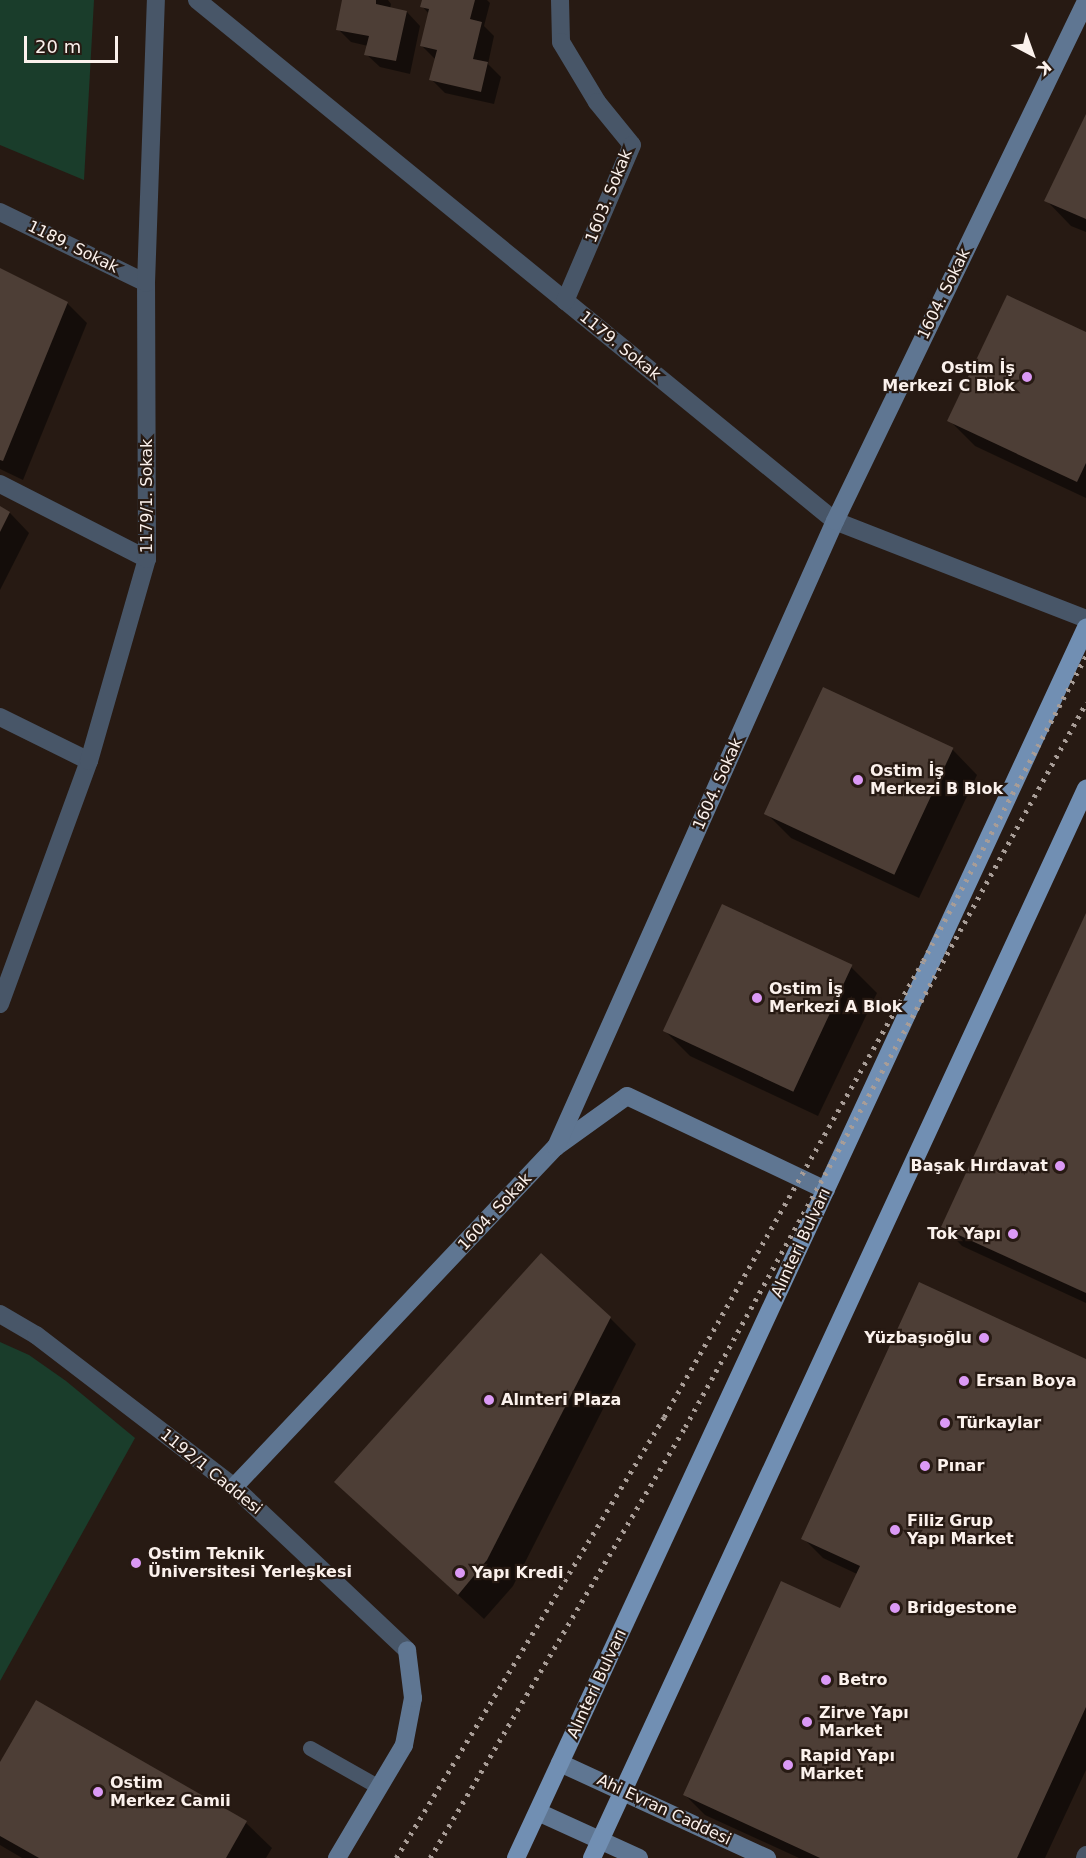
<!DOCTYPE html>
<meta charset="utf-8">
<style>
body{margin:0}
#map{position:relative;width:1086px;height:1858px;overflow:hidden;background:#271a13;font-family:"DejaVu Sans",sans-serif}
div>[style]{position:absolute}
.green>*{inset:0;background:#1a3d2b}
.shadow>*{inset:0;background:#0007}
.building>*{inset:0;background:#4d3e36;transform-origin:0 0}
.lane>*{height:15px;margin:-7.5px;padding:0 7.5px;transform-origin:7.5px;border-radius:7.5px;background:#485668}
.street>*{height:18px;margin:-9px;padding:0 9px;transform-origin:9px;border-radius:9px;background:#485668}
.secondary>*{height:18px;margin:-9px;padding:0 9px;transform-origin:9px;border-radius:9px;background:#5f7692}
.primary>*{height:18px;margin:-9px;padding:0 9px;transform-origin:9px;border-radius:9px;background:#718fb3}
.rail>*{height:4.5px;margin-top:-2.25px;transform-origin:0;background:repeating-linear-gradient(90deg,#a89d97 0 3px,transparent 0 9px)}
.dots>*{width:16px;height:16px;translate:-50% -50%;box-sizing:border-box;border:3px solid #271a13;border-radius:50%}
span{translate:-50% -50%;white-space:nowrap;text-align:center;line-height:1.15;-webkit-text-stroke:4.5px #271a13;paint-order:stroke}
.street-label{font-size:16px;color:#fbf1ec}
.poi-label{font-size:16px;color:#fbf1ec;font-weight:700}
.right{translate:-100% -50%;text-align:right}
.left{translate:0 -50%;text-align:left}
.north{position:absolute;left:1002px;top:24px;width:60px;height:60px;-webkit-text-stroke:4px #271a13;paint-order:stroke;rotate:139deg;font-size:16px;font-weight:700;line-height:24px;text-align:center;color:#fbf1ec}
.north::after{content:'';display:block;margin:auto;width:21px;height:27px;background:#fbf1ec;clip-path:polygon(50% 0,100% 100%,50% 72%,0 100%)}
.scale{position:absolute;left:24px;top:36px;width:94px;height:27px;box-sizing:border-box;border:3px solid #fbf1ec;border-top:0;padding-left:8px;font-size:18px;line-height:21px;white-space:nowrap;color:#fbf1ec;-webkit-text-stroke:4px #271a13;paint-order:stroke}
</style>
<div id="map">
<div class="green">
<div style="clip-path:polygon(0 0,94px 0,84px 180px,0 145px)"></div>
<div style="clip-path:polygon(0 1342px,29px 1355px,66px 1381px,135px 1438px,0 1681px)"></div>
</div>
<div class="shadow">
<div style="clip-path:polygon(344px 0,388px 0,391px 4px,390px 9px,407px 12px,420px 26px,410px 74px,380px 67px,366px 54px,368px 46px,351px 42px,338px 29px)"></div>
<div style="clip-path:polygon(423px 0,487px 0,490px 3px,484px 26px,494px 36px,488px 64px,501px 77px,494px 104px,445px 93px,431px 79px,435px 59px,421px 45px,429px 14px,422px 6px)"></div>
<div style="clip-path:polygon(1086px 117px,1086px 232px,1071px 226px,1046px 200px)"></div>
<div style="clip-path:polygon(0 269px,67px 303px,87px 323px,23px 480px,0 469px)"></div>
<div style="clip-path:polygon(1086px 334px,1086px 498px,975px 446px,949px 420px)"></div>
<div style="clip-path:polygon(0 508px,10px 513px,29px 533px,0 590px)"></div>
<div style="clip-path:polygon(952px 749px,977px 775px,919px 898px,791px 838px,765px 812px)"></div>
<div style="clip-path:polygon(1086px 916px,1086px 1303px,962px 1246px,943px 1226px)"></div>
<div style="clip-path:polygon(851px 967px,877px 993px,818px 1116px,690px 1056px,664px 1030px)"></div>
<div style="clip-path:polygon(610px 1318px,636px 1344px,513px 1586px,484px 1619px,336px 1482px)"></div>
<div style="clip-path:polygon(1086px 1360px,1086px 1770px,1045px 1858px,799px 1858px,705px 1815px,685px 1795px,841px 1610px,857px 1574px,823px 1558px,803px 1538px)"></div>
<div style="clip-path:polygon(37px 1702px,246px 1823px,272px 1848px,266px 1858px,22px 1858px,0 1845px,0 1765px)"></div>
</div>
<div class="building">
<div style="clip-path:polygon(342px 0,376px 0,376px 4px,407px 11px,396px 61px,364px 55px,369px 36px,336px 30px)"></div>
<div style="clip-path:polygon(422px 0,475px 0,470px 19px,482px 22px,473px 59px,488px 62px,481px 92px,429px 80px,437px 50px,420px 46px,429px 9px,420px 7px)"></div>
<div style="clip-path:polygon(1086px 114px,1086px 219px,1044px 201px)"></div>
<div style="clip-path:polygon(0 268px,68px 302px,3px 461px,0 460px)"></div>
<div style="clip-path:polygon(1007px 295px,1086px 332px,1086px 463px,1077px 482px,947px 421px)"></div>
<div style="clip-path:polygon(0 506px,10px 512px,0 532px)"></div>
<div style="left:823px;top:687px;width:144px;height:140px;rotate:25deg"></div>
<div style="left:722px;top:904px;width:144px;height:140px;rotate:25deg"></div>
<div style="clip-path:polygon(1086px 913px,1086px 1293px,941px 1227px)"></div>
<div style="clip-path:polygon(541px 1253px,611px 1317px,487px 1560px,458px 1595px,334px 1482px)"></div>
<div style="clip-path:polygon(919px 1282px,1086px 1359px,1086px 1707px,1017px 1858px,820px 1858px,683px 1795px,781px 1581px,840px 1608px,860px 1566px,801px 1539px)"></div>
<div style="clip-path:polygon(36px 1700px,247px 1821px,226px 1858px,39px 1858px,0 1836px,0 1762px)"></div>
</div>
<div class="lane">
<div style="left:310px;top:1748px;width:79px;rotate:29.5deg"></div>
</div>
<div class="street">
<div style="left:197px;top:0;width:824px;rotate:39.24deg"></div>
<div style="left:835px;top:521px;width:269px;rotate:21.3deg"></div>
<div style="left:560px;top:0;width:42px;rotate:88.6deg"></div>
<div style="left:561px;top:42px;width:70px;rotate:59deg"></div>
<div style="left:597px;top:102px;width:55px;rotate:50.9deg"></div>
<div style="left:632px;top:145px;width:170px;rotate:113.2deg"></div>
<div style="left:0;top:212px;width:162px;rotate:25.9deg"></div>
<div style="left:0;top:484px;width:165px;rotate:27deg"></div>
<div style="left:0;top:717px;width:99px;rotate:26.3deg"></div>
<div style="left:0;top:1004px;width:259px;rotate:-69.9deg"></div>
<div style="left:89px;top:761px;width:210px;rotate:-74deg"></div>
<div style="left:147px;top:559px;width:276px;rotate:-90.2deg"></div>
<div style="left:146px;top:283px;width:283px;rotate:-88deg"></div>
<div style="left:0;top:1314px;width:42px;rotate:30.3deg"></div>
<div style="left:36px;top:1335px;width:250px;rotate:37.5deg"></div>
<div style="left:234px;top:1487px;width:238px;rotate:43.3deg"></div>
<div style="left:1085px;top:1858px;width:3px;rotate:-72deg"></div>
</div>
<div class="secondary">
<div style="left:556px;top:1147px;width:87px;rotate:-35.7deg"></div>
<div style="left:627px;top:1096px;width:220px;rotate:25.3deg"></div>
<div style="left:234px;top:1487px;width:468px;rotate:-46.6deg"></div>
<div style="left:556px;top:1147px;width:685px;rotate:-65.98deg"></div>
<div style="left:835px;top:521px;width:577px;rotate:-64.23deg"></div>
<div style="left:560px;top:1763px;width:228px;rotate:24.7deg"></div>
<div style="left:538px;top:1812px;width:111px;rotate:24.5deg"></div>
<div style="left:337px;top:1858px;width:131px;rotate:-59.3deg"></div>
<div style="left:404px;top:1745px;width:48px;rotate:-79.2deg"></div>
<div style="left:413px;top:1698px;width:48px;rotate:-97.1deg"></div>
</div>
<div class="primary">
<div style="left:516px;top:1858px;width:1356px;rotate:-65.14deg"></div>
<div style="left:592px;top:1858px;width:1178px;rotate:-65.2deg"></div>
</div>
<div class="rail">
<div style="left:396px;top:1858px;width:516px;rotate:-58.71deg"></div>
<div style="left:664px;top:1417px;width:524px;rotate:-60.4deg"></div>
<div style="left:923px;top:961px;width:346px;rotate:-61.9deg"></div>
<div style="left:430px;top:1858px;width:501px;rotate:-59.39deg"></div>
<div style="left:685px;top:1427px;width:828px;rotate:-61.02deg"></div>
</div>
<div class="dots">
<div style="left:1027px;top:377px;background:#db99f5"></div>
<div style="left:858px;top:780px;background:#db99f5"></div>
<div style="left:757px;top:998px;background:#db99f5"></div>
<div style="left:1060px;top:1166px;background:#db99f5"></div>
<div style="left:1013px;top:1234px;background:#db99f5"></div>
<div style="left:984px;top:1338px;background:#db99f5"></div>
<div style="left:964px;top:1381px;background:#db99f5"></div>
<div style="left:489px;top:1400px;background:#db99f5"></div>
<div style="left:945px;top:1423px;background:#db99f5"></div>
<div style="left:925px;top:1466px;background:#db99f5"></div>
<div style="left:895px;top:1530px;background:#db99f5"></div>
<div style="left:136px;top:1563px;background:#db99f5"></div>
<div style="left:460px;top:1573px;background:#db99f5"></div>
<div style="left:895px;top:1608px;background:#db99f5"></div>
<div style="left:826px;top:1680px;background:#db99f5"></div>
<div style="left:807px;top:1722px;background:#db99f5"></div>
<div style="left:788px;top:1765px;background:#db99f5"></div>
<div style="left:98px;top:1792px;background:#db99f5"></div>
</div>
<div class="street-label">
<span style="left:609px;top:196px;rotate:-68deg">1603. Sokak</span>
<span style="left:73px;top:247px;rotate:26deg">1189. Sokak</span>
<span style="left:944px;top:294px;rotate:-64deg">1604. Sokak</span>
<span style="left:620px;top:346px;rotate:39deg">1179. Sokak</span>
<span style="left:147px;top:496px;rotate:-90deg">1179/1. Sokak</span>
<span style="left:718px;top:784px;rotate:-66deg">1604. Sokak</span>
<span style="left:495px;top:1212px;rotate:-47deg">1604. Sokak</span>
<span style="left:801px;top:1243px;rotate:-65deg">Alınteri Bulvarı</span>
<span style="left:211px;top:1472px;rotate:39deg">1192/1 Caddesi</span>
<span style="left:597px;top:1684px;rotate:-65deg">Alınteri Bulvarı</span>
<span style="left:664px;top:1810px;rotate:25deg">Ahi Evran Caddesi</span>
</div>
<div class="poi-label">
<span class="right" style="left:1015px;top:377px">Ostim İş<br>Merkezi C Blok</span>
<span class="left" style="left:870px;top:780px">Ostim İş<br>Merkezi B Blok</span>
<span class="left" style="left:769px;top:998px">Ostim İş<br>Merkezi A Blok</span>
<span class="right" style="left:1048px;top:1166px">Başak Hırdavat</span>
<span class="right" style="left:1001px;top:1234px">Tok Yapı</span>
<span class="right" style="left:972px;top:1338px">Yüzbaşıoğlu</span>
<span class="left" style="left:976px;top:1381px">Ersan Boya</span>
<span class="left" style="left:501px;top:1400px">Alınteri Plaza</span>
<span class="left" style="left:957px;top:1423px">Türkaylar</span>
<span class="left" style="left:937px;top:1466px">Pınar</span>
<span class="left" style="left:907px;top:1530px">Filiz Grup<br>Yapı Market</span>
<span class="left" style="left:148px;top:1563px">Ostim Teknik<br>Üniversitesi Yerleşkesi</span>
<span class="left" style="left:472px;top:1573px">Yapı Kredi</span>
<span class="left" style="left:907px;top:1608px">Bridgestone</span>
<span class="left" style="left:838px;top:1680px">Betro</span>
<span class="left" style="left:819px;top:1722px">Zirve Yapı<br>Market</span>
<span class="left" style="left:800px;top:1765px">Rapid Yapı<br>Market</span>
<span class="left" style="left:110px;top:1792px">Ostim<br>Merkez Camii</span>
</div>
<div class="north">K</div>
<div class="scale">20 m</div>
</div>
